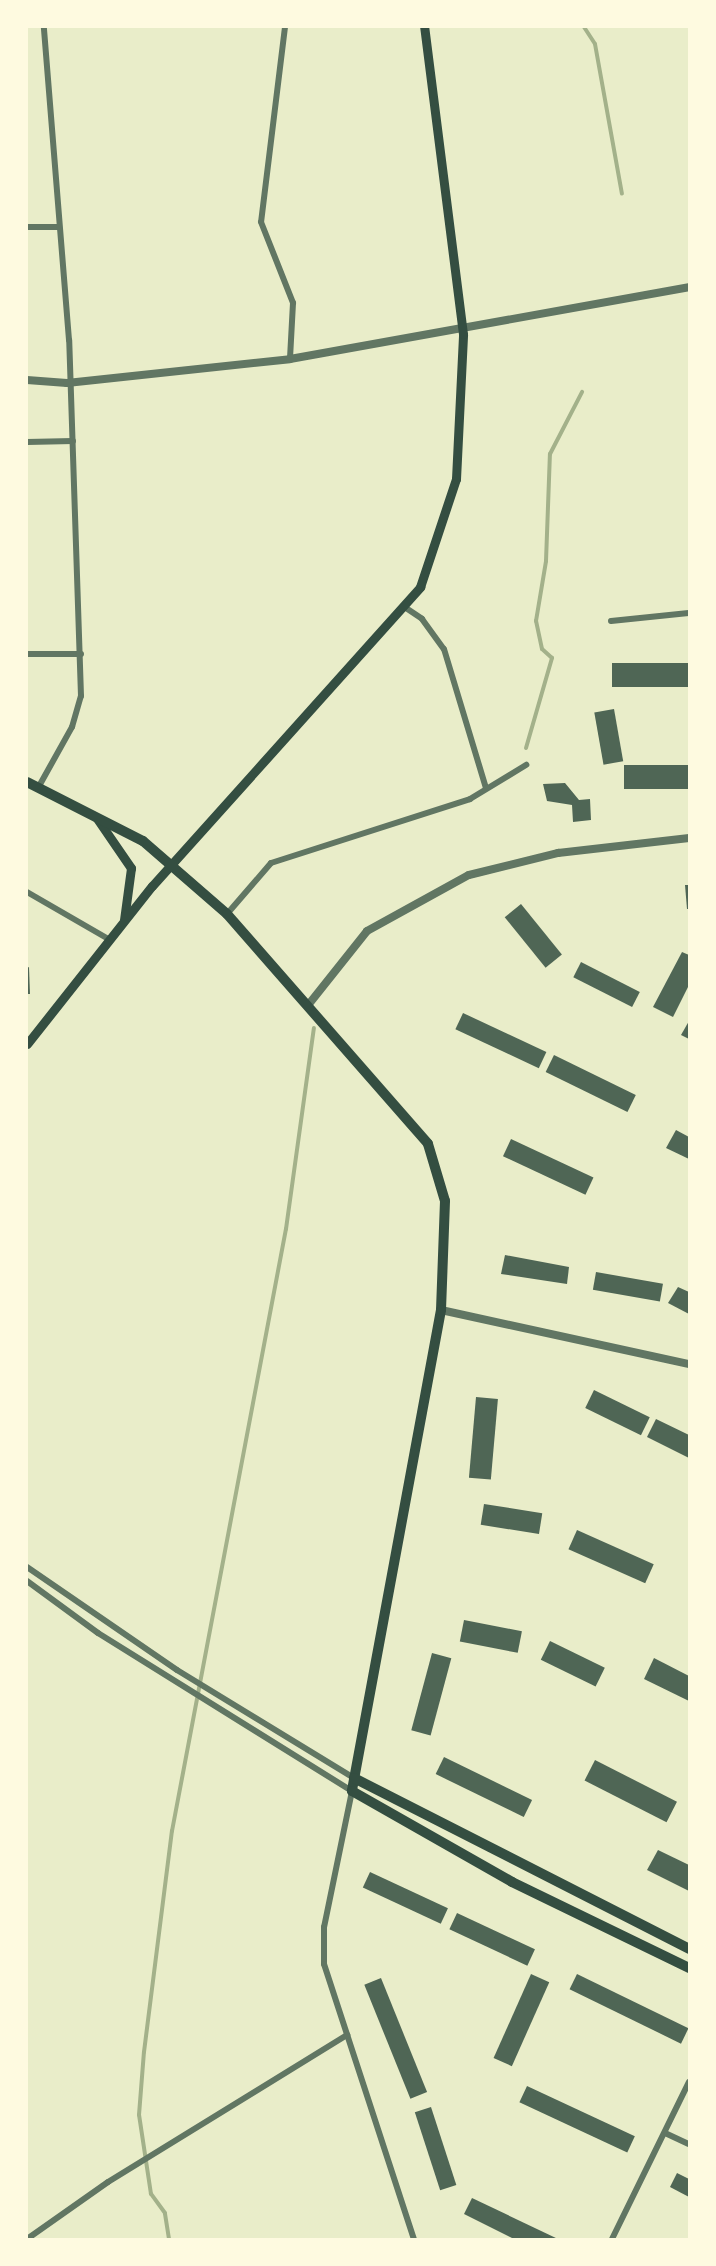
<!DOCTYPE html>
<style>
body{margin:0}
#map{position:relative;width:716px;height:2266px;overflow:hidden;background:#e9edc9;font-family:"Times New Roman",serif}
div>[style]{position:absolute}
.stream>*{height:4px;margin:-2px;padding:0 2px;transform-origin:2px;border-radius:2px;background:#a3b18a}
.building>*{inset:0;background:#4f6655;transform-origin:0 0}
.minor>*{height:6px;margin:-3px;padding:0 3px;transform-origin:3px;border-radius:3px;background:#617663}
.tertiary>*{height:8px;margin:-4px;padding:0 4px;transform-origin:4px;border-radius:4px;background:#617663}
.secondary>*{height:9px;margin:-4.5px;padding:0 4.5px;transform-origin:4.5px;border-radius:4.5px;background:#344e41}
.primary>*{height:10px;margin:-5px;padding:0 5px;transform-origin:5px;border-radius:5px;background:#344e41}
span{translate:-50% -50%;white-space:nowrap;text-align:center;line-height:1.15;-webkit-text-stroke:4.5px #fefae0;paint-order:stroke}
.frame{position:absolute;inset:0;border:28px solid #fefae0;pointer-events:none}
</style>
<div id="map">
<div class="stream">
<div style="left:584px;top:27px;width:20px;rotate:57deg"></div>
<div style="left:595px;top:44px;width:152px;rotate:79.8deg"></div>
<div style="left:526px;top:748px;width:94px;rotate:-73.9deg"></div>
<div style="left:552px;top:658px;width:13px;rotate:-138deg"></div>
<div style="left:542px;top:649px;width:29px;rotate:-102deg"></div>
<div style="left:536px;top:621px;width:61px;rotate:-80.5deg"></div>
<div style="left:546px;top:561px;width:107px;rotate:-87.9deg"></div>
<div style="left:550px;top:454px;width:70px;rotate:-62.7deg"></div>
<div style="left:169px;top:2239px;width:26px;rotate:-99deg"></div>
<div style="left:165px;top:2213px;width:24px;rotate:-126deg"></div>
<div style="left:151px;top:2194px;width:80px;rotate:-98.6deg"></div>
<div style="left:139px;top:2115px;width:63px;rotate:-85.5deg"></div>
<div style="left:144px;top:2052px;width:223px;rotate:-82.8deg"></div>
<div style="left:172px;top:1831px;width:613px;rotate:-79.28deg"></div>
<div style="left:286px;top:1229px;width:203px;rotate:-82.1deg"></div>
</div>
<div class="building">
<div style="left:689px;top:663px;width:24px;height:77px;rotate:90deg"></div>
<div style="left:614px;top:709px;width:53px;height:20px;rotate:80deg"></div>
<div style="left:689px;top:765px;width:24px;height:65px;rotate:90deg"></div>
<div style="clip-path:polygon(565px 783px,579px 800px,590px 799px,591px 820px,573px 822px,572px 805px,547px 801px,543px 784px)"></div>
<div style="clip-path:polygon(685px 885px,689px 885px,689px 909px,687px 909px)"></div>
<div style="left:521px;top:904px;width:65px;height:21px;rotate:51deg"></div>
<div style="clip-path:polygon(682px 952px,689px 955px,689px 985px,673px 1017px,653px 1007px)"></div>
<div style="left:581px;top:962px;width:66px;height:17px;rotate:27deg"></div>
<div style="clip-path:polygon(29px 967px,30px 994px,27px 994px,27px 968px)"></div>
<div style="left:463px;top:1013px;width:92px;height:18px;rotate:25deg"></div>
<div style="clip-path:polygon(689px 1021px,689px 1039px,681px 1035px)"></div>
<div style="left:554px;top:1055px;width:91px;height:19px;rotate:26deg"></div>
<div style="clip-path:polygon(676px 1130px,689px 1137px,689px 1159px,666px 1148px)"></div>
<div style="left:511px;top:1139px;width:91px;height:19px;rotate:25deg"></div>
<div style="clip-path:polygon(505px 1255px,569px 1267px,567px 1284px,501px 1274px)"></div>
<div style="left:596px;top:1272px;width:68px;height:18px;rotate:10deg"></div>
<div style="clip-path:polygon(678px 1287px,689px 1292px,689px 1314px,668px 1303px)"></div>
<div style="left:594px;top:1390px;width:62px;height:20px;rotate:26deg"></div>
<div style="left:476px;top:1397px;width:22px;height:81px;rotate:5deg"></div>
<div style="clip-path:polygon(656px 1419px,689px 1435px,689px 1458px,647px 1437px)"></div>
<div style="left:484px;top:1504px;width:59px;height:21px;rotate:9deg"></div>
<div style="left:577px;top:1530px;width:84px;height:21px;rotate:24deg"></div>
<div style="left:464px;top:1620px;width:59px;height:22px;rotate:11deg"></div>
<div style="left:550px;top:1641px;width:61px;height:21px;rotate:26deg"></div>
<div style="left:432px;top:1653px;width:20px;height:80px;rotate:15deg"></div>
<div style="clip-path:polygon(654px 1658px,689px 1676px,689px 1701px,644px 1679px)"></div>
<div style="left:444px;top:1757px;width:98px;height:19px;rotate:26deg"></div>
<div style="left:595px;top:1760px;width:92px;height:23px;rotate:27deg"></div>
<div style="clip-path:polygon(658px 1850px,689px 1865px,689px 1891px,647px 1870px)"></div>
<div style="left:370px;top:1872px;width:86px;height:17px;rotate:25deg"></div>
<div style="left:457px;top:1913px;width:86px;height:18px;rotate:25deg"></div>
<div style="left:531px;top:1974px;width:20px;height:92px;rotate:24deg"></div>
<div style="left:577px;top:1974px;width:124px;height:17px;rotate:26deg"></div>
<div style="left:381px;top:1978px;width:123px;height:18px;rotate:68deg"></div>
<div style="left:527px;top:2086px;width:119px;height:18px;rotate:25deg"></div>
<div style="left:431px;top:2107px;width:82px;height:17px;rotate:72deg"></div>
<div style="clip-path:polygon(677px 2173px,689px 2179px,689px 2197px,670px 2187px)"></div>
<div style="clip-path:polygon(472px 2198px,558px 2239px,514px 2239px,464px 2214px)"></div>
</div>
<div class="minor">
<div style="left:285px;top:27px;width:196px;rotate:97deg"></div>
<div style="left:261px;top:222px;width:87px;rotate:68.4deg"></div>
<div style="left:293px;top:303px;width:56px;rotate:93.1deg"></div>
<div style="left:27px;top:227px;width:32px"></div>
<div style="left:27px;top:442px;width:46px;rotate:-1.2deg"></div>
<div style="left:403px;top:606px;width:23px;rotate:34deg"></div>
<div style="left:422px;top:619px;width:37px;rotate:54deg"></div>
<div style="left:444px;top:649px;width:145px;rotate:73.2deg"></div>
<div style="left:611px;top:621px;width:78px;rotate:-5.9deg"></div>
<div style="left:27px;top:654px;width:54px"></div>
<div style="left:38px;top:788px;width:70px;rotate:-60.9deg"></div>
<div style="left:72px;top:727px;width:32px;rotate:-74deg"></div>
<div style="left:81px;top:696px;width:356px;rotate:-91.9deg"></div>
<div style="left:69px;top:340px;width:314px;rotate:-94.6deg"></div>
<div style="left:27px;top:892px;width:96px;rotate:30deg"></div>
<div style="left:227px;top:914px;width:67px;rotate:-49.2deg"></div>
<div style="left:271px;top:863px;width:209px;rotate:-17.8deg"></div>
<div style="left:470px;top:799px;width:66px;rotate:-31.3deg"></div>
<div style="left:27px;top:1567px;width:182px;rotate:34.5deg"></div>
<div style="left:177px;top:1670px;width:207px;rotate:31.4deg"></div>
<div style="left:27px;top:1581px;width:88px;rotate:36.2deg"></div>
<div style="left:98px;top:1633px;width:299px;rotate:31.9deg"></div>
<div style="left:352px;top:1791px;width:139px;rotate:101.6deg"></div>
<div style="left:324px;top:1927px;width:37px;rotate:90deg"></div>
<div style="left:324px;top:1964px;width:289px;rotate:71.9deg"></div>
<div style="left:665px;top:2133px;width:26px;rotate:25deg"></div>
<div style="left:27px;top:2239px;width:99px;rotate:-35.1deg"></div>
<div style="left:108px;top:2182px;width:281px;rotate:-31.6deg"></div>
<div style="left:612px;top:2239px;width:175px;rotate:-63.9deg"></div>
</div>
<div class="tertiary">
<div style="left:27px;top:380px;width:40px;rotate:4.3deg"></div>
<div style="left:67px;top:383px;width:224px;rotate:-6.1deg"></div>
<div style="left:290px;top:359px;width:405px;rotate:-10.2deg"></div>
<div style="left:309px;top:1004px;width:93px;rotate:-51.5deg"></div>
<div style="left:367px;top:931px;width:116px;rotate:-28.8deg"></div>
<div style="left:469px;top:875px;width:92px;rotate:-13.9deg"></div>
<div style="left:558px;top:853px;width:132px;rotate:-6.5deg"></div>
<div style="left:441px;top:1310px;width:254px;rotate:12.3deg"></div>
</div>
<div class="secondary">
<div style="left:96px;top:817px;width:62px;rotate:55.5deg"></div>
<div style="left:131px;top:868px;width:52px;rotate:97.7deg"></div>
<div style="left:27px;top:1044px;width:201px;rotate:-51.7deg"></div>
<div style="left:152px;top:886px;width:402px;rotate:-48.1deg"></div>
<div style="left:420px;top:587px;width:114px;rotate:-71.6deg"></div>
<div style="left:456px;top:479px;width:145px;rotate:-87.2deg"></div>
<div style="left:463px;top:334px;width:309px;rotate:-97.2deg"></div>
</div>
<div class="primary">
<div style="left:27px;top:782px;width:130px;rotate:27deg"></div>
<div style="left:143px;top:841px;width:111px;rotate:41deg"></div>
<div style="left:227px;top:914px;width:305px;rotate:48.8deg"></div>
<div style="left:428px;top:1144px;width:59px;rotate:73.4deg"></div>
<div style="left:445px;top:1201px;width:109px;rotate:92.1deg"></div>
<div style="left:441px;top:1310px;width:489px;rotate:100.5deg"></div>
<div style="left:352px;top:1791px;width:184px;rotate:29.6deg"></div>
<div style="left:512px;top:1882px;width:197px;rotate:25.9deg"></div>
<div style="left:354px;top:1778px;width:376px;rotate:27deg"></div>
</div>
<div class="frame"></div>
</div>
